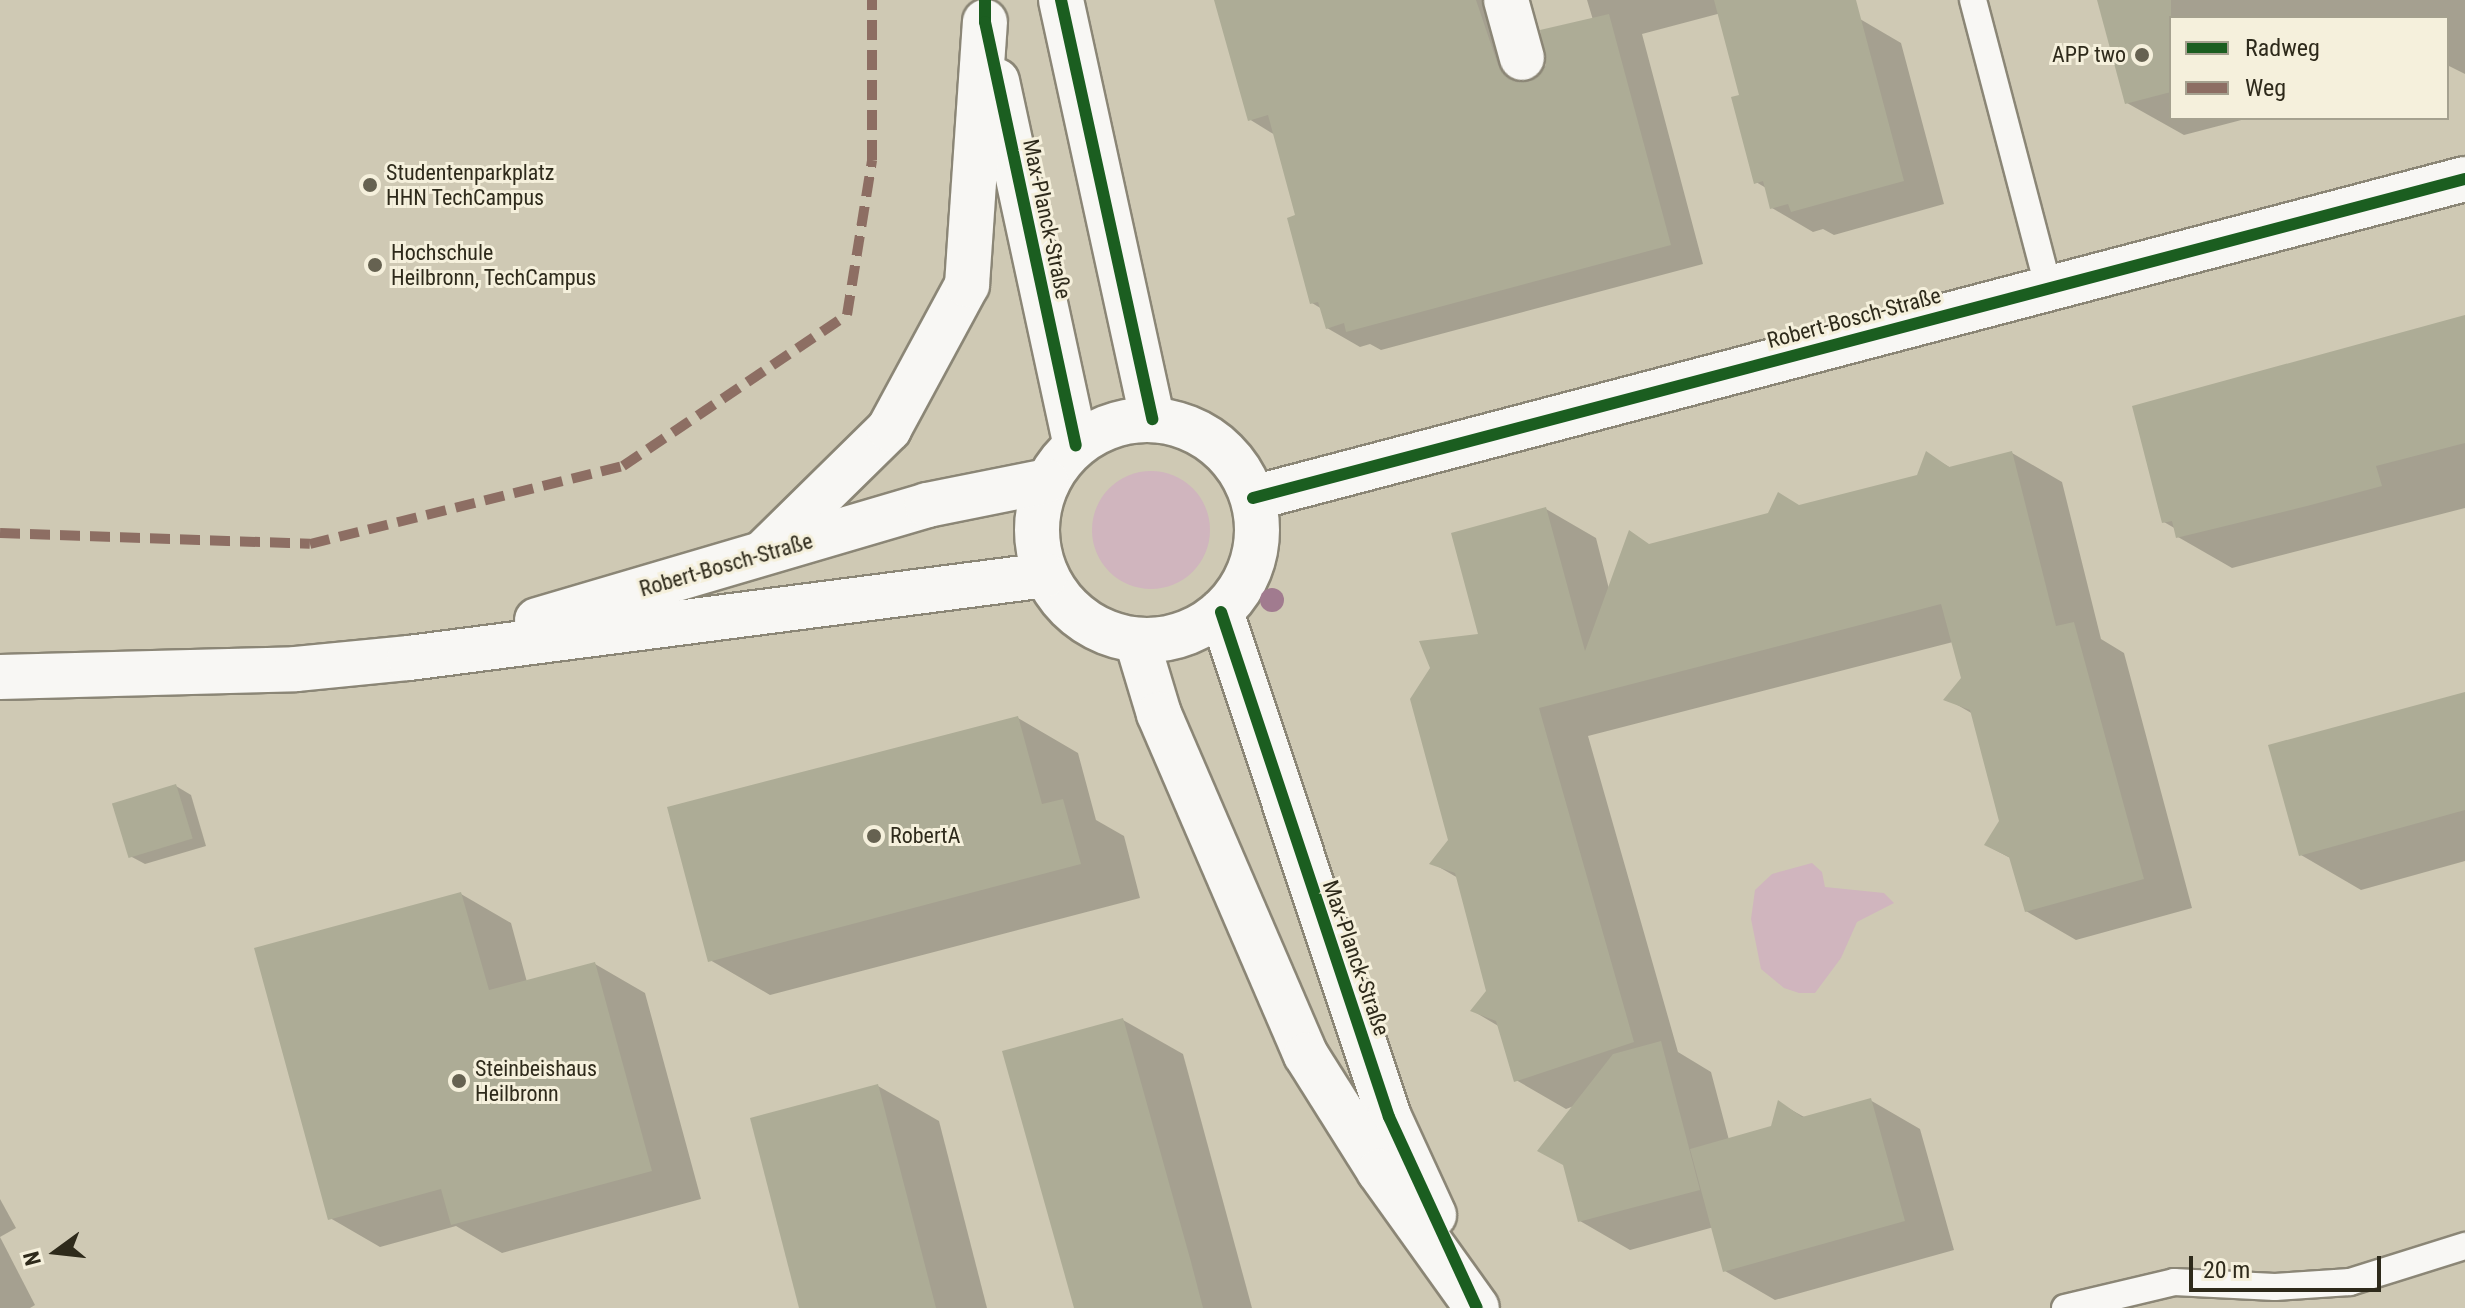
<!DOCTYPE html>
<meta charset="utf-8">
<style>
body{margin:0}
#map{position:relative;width:2465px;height:1308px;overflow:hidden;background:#cfc9b4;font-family:"Roboto Condensed",sans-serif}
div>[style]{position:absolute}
.green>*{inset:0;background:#d0b5be}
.round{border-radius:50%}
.shadow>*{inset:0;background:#0003}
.building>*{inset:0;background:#adac96;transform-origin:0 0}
.roads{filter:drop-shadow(2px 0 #8b8676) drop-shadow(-2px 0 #8b8676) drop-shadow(0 2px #8b8676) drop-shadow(0 -2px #8b8676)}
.service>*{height:26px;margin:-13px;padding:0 13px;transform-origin:13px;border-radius:13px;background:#f8f7f4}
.minor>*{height:44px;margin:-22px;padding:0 22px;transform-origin:22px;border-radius:22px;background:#f8f7f4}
.tertiary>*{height:44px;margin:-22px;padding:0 22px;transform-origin:22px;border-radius:22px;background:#f8f7f4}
.tertiary>.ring{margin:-22px;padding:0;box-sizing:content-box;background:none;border:44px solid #f8f7f4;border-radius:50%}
.quiet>*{height:10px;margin-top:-5px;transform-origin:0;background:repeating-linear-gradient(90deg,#8d6e63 0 20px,transparent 0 30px)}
.cycleway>*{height:12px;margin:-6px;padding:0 6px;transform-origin:6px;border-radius:6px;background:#1b5e20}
.trees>*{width:24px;height:24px;margin:-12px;border-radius:50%;background:#a17b8f}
.dots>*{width:22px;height:22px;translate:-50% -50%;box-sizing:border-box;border:4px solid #f5f0dc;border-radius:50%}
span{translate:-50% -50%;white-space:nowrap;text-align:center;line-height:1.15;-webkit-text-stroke:6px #f5f0dc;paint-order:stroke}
.poi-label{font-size:22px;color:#2e2a1b}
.right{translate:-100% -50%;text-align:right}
.left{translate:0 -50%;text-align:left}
.street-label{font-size:22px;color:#2e2a1b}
.legend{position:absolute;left:2169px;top:16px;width:280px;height:104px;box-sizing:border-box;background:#f5f0dc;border:2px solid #a5a18f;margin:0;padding:10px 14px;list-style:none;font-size:24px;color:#2e2a1b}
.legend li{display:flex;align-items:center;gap:16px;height:40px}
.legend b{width:40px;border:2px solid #a5a18f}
.north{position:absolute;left:16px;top:1212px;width:80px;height:80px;-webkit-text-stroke:6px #f5f0dc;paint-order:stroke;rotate:255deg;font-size:22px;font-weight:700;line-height:32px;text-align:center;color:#2e2a1b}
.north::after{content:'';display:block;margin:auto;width:28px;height:36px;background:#2e2a1b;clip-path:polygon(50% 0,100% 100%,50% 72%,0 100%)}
.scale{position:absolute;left:2189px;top:1256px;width:192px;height:36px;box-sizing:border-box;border:4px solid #2e2a1b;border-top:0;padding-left:10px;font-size:24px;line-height:28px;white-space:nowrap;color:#2e2a1b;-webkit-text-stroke:6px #f5f0dc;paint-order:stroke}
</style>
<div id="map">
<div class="green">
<div class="round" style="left:1092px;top:471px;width:118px;height:118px"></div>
<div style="clip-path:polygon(1812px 863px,1822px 872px,1825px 887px,1884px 893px,1894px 903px,1857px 922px,1841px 958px,1815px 993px,1799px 993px,1784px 988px,1761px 969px,1751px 919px,1755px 890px,1772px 874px)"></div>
</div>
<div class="shadow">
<div style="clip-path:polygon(1216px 0,1503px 0,1530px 82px,1593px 20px,1587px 0,1742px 0,1744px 7px,1642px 34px,1703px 264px,1381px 350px,1370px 344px,1360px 347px,1327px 328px,1322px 309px,1312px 303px,1297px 216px,1275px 135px,1249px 119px)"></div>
<div style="clip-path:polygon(2099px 0,2465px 0,2465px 74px,2447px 65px,2447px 18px,2171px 18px,2171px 118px,2249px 118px,2184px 135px,2127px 103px)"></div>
<div style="clip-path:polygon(1860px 19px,1901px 43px,1944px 204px,1834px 235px,1823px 229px,1813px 232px,1772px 208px,1766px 188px,1756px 182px)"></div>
<div style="clip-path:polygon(2465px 318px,2465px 508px,2232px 568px,2178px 537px,2176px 529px,2164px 522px)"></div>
<div style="clip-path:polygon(2012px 453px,2062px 482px,2101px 639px,2124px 653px,2192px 908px,2076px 940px,2026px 911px,2012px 859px,1986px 845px,2002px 822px,1973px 714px,1947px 699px,1963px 679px,1953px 642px,1588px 736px,1678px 1052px,1711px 1072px,1729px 1140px,1772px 1127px,1779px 1103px,1806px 1118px,1870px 1100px,1920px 1129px,1954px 1250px,1775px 1300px,1725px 1271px,1714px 1227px,1630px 1250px,1580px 1221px,1574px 1106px,1566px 1109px,1516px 1080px,1500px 1027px,1473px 1011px,1488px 992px,1458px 878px,1432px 863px,1450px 840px,1481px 635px,1546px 509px,1596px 538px,1609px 589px,1651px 545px,1918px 477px,1927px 454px,1951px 468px)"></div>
<div style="clip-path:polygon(2465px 694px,2465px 861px,2361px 890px,2301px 855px)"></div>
<div style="clip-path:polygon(1018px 718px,1078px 753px,1096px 820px,1124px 836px,1140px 898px,770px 995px,710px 960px)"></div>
<div style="clip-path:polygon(176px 786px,191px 795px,206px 846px,145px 864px,130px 856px)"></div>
<div style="clip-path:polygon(461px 894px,511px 923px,527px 982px,595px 964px,645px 993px,701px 1199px,502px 1253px,456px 1226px,380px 1247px,330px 1218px)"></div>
<div style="clip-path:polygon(1123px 1020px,1183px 1054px,1252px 1308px,1075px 1308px)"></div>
<div style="clip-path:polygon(878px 1086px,939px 1121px,987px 1308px,801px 1308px)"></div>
<div style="clip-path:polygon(0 1199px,16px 1228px,0 1237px)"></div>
<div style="clip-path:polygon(0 1237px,35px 1305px,30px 1308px,0 1308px)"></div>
</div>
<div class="building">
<div style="clip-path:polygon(1214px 0,1476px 0,1498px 65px,1516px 82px,1529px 82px,1546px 65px,1540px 30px,1609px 14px,1671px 245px,1346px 332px,1344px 323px,1326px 329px,1318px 302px,1310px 304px,1287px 218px,1295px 215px,1268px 115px,1248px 121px)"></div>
<div style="clip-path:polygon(1714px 0,1856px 0,1904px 181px,1791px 212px,1788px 204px,1770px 209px,1763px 181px,1754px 184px,1731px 97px,1739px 95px)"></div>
<div style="clip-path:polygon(2097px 0,2171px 0,2171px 92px,2125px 104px)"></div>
<div style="clip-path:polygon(2465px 315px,2465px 443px,2376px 466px,2382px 486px,2307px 506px,2176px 538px,2172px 521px,2162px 523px,2132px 406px)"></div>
<div style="clip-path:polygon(1926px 451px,1949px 467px,2012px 451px,2056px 626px,2074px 622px,2144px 879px,2025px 912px,2009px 857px,1984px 845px,1999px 821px,1970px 710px,1943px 700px,1961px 678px,1941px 604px,1539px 708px,1634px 1042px,1514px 1082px,1496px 1021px,1470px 1011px,1486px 991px,1455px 873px,1429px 864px,1448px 840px,1410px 699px,1430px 668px,1419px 641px,1478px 634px,1451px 533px,1546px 507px,1585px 651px,1629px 530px,1649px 544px,1768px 513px,1778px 492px,1799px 505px,1917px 475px)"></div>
<div style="clip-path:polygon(2465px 692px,2465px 810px,2299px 856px,2268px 745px)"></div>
<div style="clip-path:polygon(1018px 716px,1042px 804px,1063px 799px,1081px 864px,708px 962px,667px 807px)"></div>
<div style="left:176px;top:784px;width:57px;height:67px;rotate:73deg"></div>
<div style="clip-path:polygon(461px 892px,489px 990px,595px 962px,652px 1171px,451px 1225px,441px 1189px,328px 1220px,254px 948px)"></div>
<div style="clip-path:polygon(1123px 1018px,1191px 1262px,1203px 1308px,1074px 1308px,1002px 1051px)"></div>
<div style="clip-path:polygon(1661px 1041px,1700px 1190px,1578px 1222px,1563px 1165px,1537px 1151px,1613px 1054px)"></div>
<div style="clip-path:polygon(878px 1084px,936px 1308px,799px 1308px,750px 1118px)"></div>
<div style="clip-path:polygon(1871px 1098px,1905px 1221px,1723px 1272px,1690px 1149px,1771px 1126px,1778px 1100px,1802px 1117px)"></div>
</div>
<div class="roads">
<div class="service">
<div style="left:1973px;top:0;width:296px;rotate:75.3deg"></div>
<div style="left:2065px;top:1308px;width:112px;rotate:-13.4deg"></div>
<div style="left:2174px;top:1282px;width:101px;rotate:2.8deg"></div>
<div style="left:2275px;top:1287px;width:75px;rotate:-3.8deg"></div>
<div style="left:2350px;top:1282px;width:121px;rotate:-17.4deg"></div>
</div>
<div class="minor">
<div style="left:1506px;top:0;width:60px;rotate:74.6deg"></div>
<div style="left:1253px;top:498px;width:1253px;rotate:-14.75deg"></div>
<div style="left:1221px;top:612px;width:532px;rotate:71.6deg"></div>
<div style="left:1389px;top:1117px;width:108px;rotate:65.3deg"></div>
<div style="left:1137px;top:641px;width:76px;rotate:73.2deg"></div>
<div style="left:1159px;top:714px;width:371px;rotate:66.7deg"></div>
<div style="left:1306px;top:1055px;width:137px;rotate:57.8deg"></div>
<div style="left:1379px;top:1171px;width:168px;rotate:54.4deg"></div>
</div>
<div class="tertiary">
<div style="left:1061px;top:0;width:429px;rotate:77.7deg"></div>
<div style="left:997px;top:81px;width:372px;rotate:77.8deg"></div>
<div class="ring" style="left:1037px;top:420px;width:176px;height:176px"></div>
<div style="left:765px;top:551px;width:174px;rotate:-44.5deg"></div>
<div style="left:889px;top:429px;width:164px;rotate:-61.6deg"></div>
<div style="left:967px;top:285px;width:264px;rotate:-86.1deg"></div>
<div style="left:537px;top:620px;width:407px;rotate:-16.4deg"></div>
<div style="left:927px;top:505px;width:122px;rotate:-11.3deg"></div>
<div style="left:0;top:677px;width:296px;rotate:-1.5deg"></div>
<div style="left:296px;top:669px;width:114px;rotate:-5.6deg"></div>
<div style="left:409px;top:658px;width:642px;rotate:-7.42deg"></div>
</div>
</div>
<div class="quiet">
<div style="left:0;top:533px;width:310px;rotate:2deg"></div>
<div style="left:310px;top:544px;width:323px;rotate:-14deg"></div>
<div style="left:623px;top:466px;width:270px;rotate:-34deg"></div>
<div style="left:847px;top:315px;width:157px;rotate:-80.8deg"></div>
<div style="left:872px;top:160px;width:160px;rotate:-90deg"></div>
</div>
<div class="cycleway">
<div style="left:985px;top:0;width:22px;rotate:90deg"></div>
<div style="left:985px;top:22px;width:433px;rotate:77.9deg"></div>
<div style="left:1061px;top:0;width:429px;rotate:77.7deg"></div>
<div style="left:1253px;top:498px;width:1253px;rotate:-14.75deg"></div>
<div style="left:1221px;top:612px;width:532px;rotate:71.6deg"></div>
<div style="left:1389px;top:1117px;width:210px;rotate:65.3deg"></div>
</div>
<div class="trees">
<div style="left:1272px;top:600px"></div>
</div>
<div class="dots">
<div style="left:2142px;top:55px;background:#666251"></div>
<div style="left:370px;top:185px;background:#666251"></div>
<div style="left:375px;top:265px;background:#666251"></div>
<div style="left:874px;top:836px;background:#666251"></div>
<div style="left:459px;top:1081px;background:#666251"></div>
</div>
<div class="poi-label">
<span class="right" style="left:2126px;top:55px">APP two</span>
<span class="left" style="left:386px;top:185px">Studentenparkplatz<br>HHN TechCampus</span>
<span class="left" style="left:391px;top:265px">Hochschule<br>Heilbronn, TechCampus</span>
<span class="left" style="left:890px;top:836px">RobertA</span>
<span class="left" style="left:475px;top:1081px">Steinbeishaus<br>Heilbronn</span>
</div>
<div class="street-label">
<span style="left:1047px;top:219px;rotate:78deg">Max-Planck-Straße</span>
<span style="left:1854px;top:318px;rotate:-15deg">Robert-Bosch-Straße</span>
<span style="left:726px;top:565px;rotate:-16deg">Robert-Bosch-Straße</span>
<span style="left:1356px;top:958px;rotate:71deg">Max-Planck-Straße</span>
</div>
<ul class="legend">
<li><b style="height:10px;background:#1b5e20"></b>Radweg</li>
<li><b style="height:10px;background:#8d6e63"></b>Weg</li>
</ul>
<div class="north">N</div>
<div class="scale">20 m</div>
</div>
